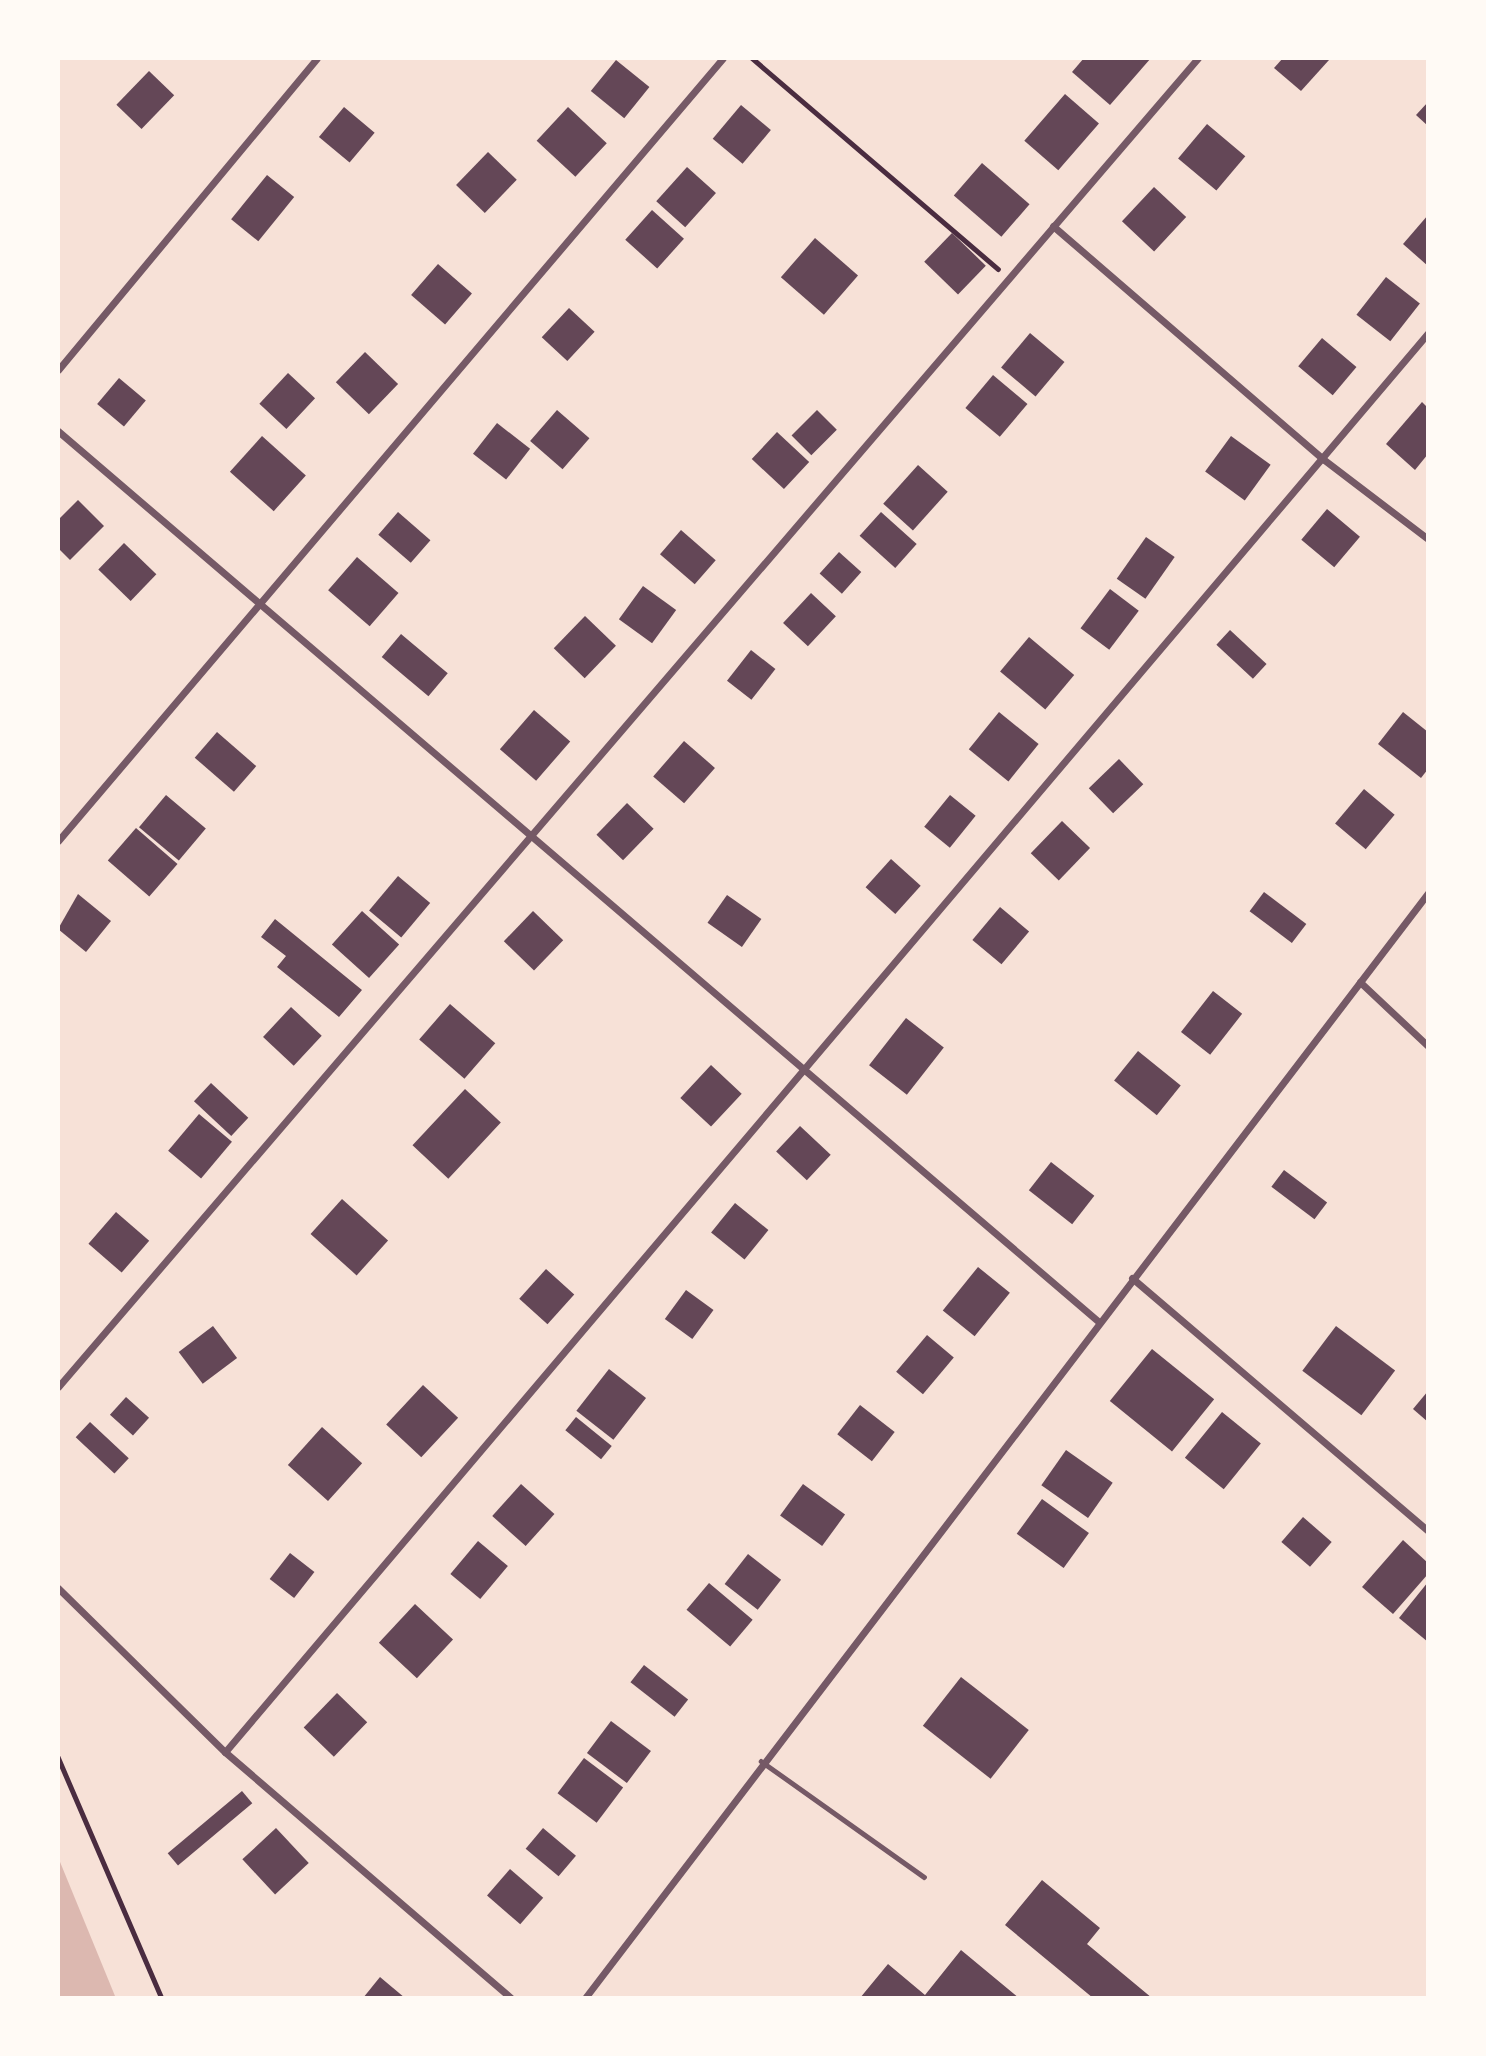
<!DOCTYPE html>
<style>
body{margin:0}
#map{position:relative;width:1486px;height:2056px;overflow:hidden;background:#f7e1d7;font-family:Lato,sans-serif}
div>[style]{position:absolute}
.water>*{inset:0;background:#dcb8b0}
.building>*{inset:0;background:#644757;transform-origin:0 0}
.path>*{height:4.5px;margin:-2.25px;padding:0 2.25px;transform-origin:2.25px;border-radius:2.25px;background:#4a2c40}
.service>*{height:4.5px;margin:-2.25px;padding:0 2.25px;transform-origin:2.25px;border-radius:2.25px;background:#755966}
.minor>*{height:7px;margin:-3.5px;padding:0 3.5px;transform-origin:3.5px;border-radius:3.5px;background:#755966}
span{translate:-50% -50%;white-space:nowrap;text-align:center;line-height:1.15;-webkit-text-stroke:7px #fffaf5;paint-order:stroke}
.frame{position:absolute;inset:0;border:60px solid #fffaf5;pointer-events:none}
</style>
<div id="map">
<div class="water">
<div style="clip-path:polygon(58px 1857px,115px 1996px,115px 1998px,58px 1998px)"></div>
</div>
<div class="building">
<div style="clip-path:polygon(1084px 58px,1151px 58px,1110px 105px,1072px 72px)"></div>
<div style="clip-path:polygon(1283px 58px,1326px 58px,1329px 60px,1301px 91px,1274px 68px)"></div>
<div style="left:616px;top:60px;width:43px;height:40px;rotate:39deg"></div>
<div style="left:149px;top:71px;width:35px;height:47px;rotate:44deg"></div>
<div style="left:1065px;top:94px;width:45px;height:62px;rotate:41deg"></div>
<div style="clip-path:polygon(1428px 102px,1428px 126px,1416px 115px)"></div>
<div style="left:741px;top:105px;width:39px;height:44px;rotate:40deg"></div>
<div style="left:344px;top:107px;width:40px;height:39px;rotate:40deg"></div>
<div style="left:568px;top:107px;width:53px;height:46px;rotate:43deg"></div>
<div style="left:1207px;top:124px;width:50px;height:45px;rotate:40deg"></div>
<div style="left:488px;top:152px;width:40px;height:46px;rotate:44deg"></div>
<div style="left:982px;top:163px;width:63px;height:43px;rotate:41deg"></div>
<div style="left:687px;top:167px;width:39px;height:46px;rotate:42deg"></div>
<div style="left:267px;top:175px;width:35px;height:57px;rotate:39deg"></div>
<div style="left:1154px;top:187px;width:44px;height:47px;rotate:43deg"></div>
<div style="left:652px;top:210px;width:43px;height:40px;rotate:42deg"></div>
<div style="clip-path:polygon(1428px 215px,1428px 266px,1403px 244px)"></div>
<div style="left:952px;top:233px;width:47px;height:40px;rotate:44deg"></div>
<div style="left:815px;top:238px;width:57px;height:52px;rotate:41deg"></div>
<div style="left:438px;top:264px;width:45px;height:41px;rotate:41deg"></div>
<div style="left:1386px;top:277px;width:43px;height:48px;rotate:38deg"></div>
<div style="left:569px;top:308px;width:35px;height:40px;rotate:43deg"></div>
<div style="left:1030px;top:333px;width:45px;height:45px;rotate:40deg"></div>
<div style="left:1322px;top:338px;width:45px;height:37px;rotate:40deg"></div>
<div style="left:365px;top:352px;width:46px;height:42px;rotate:44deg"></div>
<div style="left:288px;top:373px;width:37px;height:42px;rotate:43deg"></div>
<div style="left:993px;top:375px;width:45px;height:43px;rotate:40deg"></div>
<div style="left:119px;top:378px;width:35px;height:34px;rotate:40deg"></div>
<div style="clip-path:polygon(1422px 402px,1428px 408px,1428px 454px,1415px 470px,1386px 444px)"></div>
<div style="left:557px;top:410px;width:43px;height:41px;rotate:41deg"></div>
<div style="left:817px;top:410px;width:28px;height:36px;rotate:45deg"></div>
<div style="left:497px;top:423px;width:42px;height:39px;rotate:38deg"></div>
<div style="left:777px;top:432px;width:44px;height:37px;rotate:43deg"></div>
<div style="left:262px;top:436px;width:59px;height:48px;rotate:42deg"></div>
<div style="left:1231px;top:436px;width:49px;height:44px;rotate:36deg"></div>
<div style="left:918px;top:465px;width:40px;height:52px;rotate:42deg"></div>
<div style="clip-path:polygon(78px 500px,104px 526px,70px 560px,58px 548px,58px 520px)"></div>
<div style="left:1327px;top:509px;width:43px;height:40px;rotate:40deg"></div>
<div style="left:398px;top:512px;width:43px;height:30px;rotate:41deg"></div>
<div style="left:881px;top:512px;width:48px;height:32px;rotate:42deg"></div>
<div style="left:681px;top:530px;width:46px;height:32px;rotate:41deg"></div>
<div style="left:1146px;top:537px;width:35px;height:51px;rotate:35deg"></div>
<div style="left:124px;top:543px;width:45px;height:37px;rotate:44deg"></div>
<div style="left:839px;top:552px;width:30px;height:29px;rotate:42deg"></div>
<div style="left:357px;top:557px;width:55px;height:44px;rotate:41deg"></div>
<div style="left:643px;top:586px;width:41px;height:41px;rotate:36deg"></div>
<div style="left:1110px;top:589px;width:36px;height:49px;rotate:37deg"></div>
<div style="left:811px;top:593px;width:34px;height:41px;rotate:43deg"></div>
<div style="left:585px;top:616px;width:43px;height:45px;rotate:44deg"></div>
<div style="left:1230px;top:630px;width:50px;height:20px;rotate:43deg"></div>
<div style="left:401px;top:634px;width:61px;height:30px;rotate:40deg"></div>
<div style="left:1029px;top:637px;width:59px;height:45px;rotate:40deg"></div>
<div style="left:751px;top:650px;width:31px;height:39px;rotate:38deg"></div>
<div style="left:534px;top:710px;width:48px;height:52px;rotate:41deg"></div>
<div style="left:999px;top:712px;width:51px;height:48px;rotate:39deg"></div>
<div style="clip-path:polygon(1403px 712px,1428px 732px,1428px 769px,1421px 778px,1378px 744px)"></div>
<div style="left:217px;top:732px;width:52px;height:34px;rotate:41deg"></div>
<div style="left:684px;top:741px;width:41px;height:47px;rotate:41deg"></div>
<div style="left:1119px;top:759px;width:35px;height:42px;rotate:46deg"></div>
<div style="left:1364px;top:789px;width:40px;height:45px;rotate:40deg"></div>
<div style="left:166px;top:795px;width:52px;height:42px;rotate:40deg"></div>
<div style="left:950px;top:795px;width:33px;height:41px;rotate:39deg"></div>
<div style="left:627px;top:803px;width:37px;height:44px;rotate:44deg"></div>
<div style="left:1062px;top:821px;width:39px;height:45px;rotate:44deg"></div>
<div style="left:136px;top:828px;width:55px;height:43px;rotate:41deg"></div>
<div style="left:891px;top:859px;width:40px;height:38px;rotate:42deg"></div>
<div style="left:398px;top:876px;width:42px;height:45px;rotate:40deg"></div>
<div style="left:1264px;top:892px;width:53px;height:24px;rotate:37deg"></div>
<div style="clip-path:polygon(78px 894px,111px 921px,86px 952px,58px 929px)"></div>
<div style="left:727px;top:895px;width:42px;height:34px;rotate:35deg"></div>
<div style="left:1000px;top:907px;width:38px;height:43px;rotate:40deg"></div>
<div style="left:362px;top:911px;width:50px;height:45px;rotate:42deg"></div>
<div style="left:533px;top:911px;width:42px;height:42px;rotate:44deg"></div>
<div style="clip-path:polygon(275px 919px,362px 990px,339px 1017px,277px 967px,286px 956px,261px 937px)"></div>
<div style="left:1213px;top:991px;width:37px;height:52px;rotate:38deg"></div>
<div style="left:450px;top:1004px;width:60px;height:47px;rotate:41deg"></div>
<div style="left:291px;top:1007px;width:42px;height:41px;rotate:43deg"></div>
<div style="left:906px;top:1018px;width:48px;height:60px;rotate:38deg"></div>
<div style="left:1138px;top:1051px;width:55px;height:38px;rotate:39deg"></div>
<div style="left:711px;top:1065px;width:42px;height:45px;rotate:43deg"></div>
<div style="left:211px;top:1083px;width:51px;height:25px;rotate:43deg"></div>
<div style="left:465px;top:1089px;width:49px;height:77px;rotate:43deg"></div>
<div style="left:199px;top:1114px;width:43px;height:48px;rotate:40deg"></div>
<div style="left:800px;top:1126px;width:42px;height:35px;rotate:43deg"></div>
<div style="left:1051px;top:1162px;width:55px;height:36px;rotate:38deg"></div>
<div style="left:1284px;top:1170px;width:54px;height:21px;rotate:37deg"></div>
<div style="left:342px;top:1199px;width:62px;height:47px;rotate:42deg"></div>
<div style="left:735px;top:1203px;width:43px;height:38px;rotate:39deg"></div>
<div style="left:116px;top:1212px;width:44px;height:42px;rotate:41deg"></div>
<div style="left:978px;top:1267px;width:41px;height:56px;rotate:39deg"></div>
<div style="left:546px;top:1269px;width:38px;height:40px;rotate:42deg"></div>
<div style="left:686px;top:1290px;width:34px;height:36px;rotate:36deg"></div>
<div style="left:213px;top:1326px;width:40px;height:43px;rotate:53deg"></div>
<div style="left:1336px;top:1326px;width:74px;height:56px;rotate:37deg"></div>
<div style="left:927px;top:1335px;width:35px;height:48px;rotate:40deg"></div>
<div style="left:1152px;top:1349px;width:80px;height:67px;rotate:39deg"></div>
<div style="left:609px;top:1369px;width:47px;height:53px;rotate:38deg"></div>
<div style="left:423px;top:1385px;width:48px;height:54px;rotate:43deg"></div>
<div style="clip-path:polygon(1428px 1391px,1428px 1422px,1413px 1409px)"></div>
<div style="left:126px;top:1397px;width:31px;height:24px;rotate:42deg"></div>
<div style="left:860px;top:1405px;width:44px;height:37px;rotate:38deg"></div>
<div style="left:1222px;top:1412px;width:50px;height:59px;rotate:39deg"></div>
<div style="left:576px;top:1417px;width:46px;height:17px;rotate:39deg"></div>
<div style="left:90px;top:1422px;width:53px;height:21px;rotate:43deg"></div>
<div style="left:322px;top:1427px;width:54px;height:51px;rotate:42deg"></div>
<div style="left:1066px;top:1450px;width:57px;height:43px;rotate:35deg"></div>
<div style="left:521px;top:1484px;width:45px;height:43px;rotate:42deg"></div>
<div style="left:803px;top:1484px;width:52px;height:39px;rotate:36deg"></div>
<div style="left:1042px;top:1499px;width:58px;height:43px;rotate:36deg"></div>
<div style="left:1303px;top:1517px;width:38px;height:33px;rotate:41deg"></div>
<div style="clip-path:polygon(1403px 1540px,1428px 1563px,1428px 1574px,1393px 1614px,1362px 1587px)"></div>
<div style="left:478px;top:1541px;width:39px;height:43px;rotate:40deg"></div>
<div style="left:290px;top:1553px;width:31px;height:33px;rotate:38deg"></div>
<div style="left:748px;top:1554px;width:42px;height:38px;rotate:38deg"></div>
<div style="clip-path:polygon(1428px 1582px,1428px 1642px,1399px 1618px)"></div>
<div style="left:709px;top:1583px;width:57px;height:35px;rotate:40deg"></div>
<div style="left:415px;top:1604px;width:52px;height:53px;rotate:43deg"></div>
<div style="left:644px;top:1665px;width:56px;height:22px;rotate:38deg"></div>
<div style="left:961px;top:1677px;width:86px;height:62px;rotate:38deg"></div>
<div style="left:337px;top:1693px;width:42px;height:48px;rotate:44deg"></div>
<div style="left:611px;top:1721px;width:50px;height:40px;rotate:37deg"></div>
<div style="left:584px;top:1758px;width:49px;height:44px;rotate:37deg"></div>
<div style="left:242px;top:1791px;width:16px;height:97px;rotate:50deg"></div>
<div style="left:276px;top:1828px;width:48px;height:46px;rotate:47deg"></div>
<div style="left:543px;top:1828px;width:43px;height:27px;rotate:40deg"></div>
<div style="left:510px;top:1869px;width:44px;height:35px;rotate:41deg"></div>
<div style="clip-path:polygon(1042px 1880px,1100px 1928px,1087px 1944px,1152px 1998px,1093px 1998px,1005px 1925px)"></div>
<div style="clip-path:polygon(961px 1950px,1019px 1998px,860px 1998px,888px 1964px,925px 1995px)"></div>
<div style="clip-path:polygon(380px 1977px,405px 1998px,363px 1998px)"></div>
</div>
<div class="path">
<div style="left:752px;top:58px;width:324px;rotate:40.6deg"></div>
<div style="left:58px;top:1757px;width:262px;rotate:66.7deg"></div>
</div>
<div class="service">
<div style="left:761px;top:1761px;width:200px;rotate:35.4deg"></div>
</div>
<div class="minor">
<div style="left:1053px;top:226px;width:357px;rotate:40.8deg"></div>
<div style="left:1323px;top:459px;width:132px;rotate:37.3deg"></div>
<div style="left:58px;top:370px;width:405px;rotate:-50.3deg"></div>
<div style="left:58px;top:431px;width:1370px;rotate:40.56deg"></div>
<div style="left:58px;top:841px;width:1027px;rotate:-49.66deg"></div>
<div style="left:1360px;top:982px;width:93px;rotate:43.3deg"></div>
<div style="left:1132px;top:1278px;width:389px;rotate:40.5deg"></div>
<div style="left:58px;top:1387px;width:1751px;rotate:-49.38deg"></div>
<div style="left:58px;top:1588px;width:234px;rotate:44.5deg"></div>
<div style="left:225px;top:1752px;width:377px;rotate:40.7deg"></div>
<div style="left:225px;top:1752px;width:1860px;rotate:-49.71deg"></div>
<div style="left:585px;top:1998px;width:1390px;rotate:-52.66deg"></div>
</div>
<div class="frame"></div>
</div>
